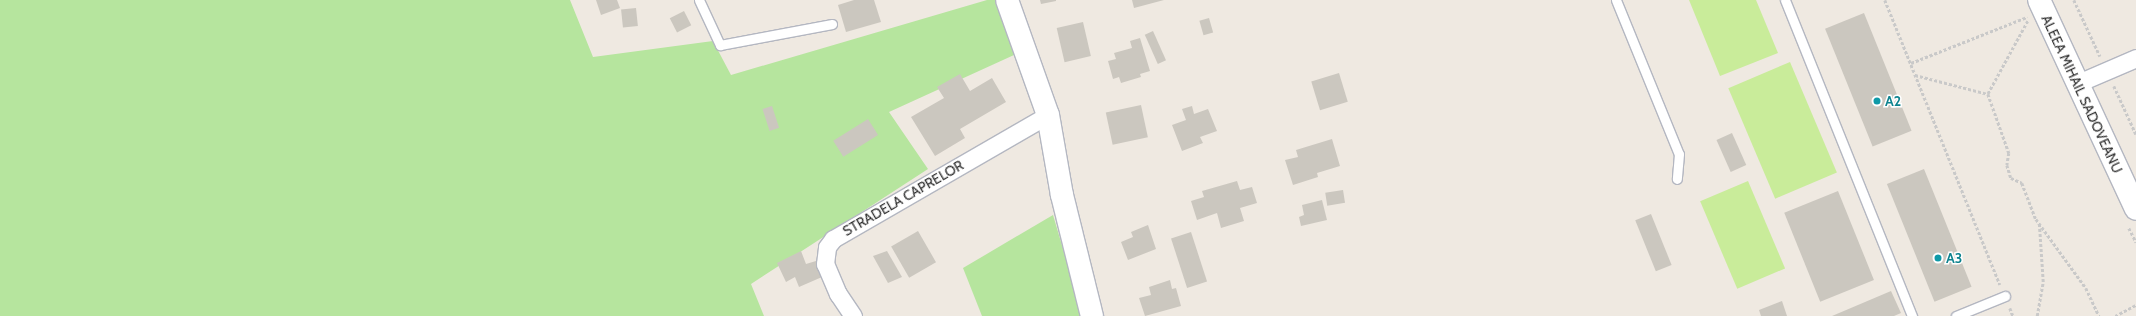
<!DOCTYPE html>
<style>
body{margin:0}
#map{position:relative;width:2136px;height:316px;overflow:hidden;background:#efe9e1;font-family:Cabin,sans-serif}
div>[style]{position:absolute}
.green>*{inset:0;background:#b6e59e}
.pitch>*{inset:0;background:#c9ec9a;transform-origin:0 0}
.building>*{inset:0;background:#cbc7bf;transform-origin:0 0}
.path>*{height:2.5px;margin-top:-1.25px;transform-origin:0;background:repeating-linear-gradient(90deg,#c9c9c9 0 3px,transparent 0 5px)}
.roads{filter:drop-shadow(1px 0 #b4b7c1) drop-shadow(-1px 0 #b4b7c1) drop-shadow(0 1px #b4b7c1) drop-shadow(0 -1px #b4b7c1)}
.service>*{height:9px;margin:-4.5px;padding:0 4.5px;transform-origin:4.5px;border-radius:4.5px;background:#fff}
.minor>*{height:17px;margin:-8.5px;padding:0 8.5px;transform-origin:8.5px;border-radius:8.5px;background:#fff}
.tertiary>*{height:22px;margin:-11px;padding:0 11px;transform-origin:11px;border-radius:11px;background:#fff}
.secondary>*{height:22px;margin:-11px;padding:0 11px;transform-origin:11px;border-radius:11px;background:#fff}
.dots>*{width:11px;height:11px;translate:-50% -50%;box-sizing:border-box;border:2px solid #fff;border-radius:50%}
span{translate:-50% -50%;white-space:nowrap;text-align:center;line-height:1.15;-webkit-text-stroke:3px #fff;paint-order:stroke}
.street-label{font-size:14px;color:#2e2e2e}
.culture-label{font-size:14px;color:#0d838f;font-weight:700}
.left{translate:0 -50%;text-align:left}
</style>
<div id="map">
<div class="green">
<div style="clip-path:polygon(0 0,570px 0,593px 57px,713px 41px,731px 75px,987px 0,1000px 0,1014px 55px,889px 112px,928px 169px,751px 284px,764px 316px,0 316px)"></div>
<div style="clip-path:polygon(1053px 215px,1083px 316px,982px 316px,963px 268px)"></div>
</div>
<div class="pitch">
<div style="clip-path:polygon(1689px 0,1756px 0,1778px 53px,1720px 76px)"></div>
<div style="left:1790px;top:62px;width:120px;height:67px;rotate:67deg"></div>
<div style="left:1748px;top:181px;width:95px;height:52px;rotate:67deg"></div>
</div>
<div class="building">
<div style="clip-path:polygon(596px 0,617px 0,620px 8px,601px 15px)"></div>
<div style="clip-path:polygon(854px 0,874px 0,881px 22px,846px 32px,838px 5px)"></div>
<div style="clip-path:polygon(1040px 0,1056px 0,1056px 1px,1041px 4px)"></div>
<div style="clip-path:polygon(1132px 0,1164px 0,1134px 8px)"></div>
<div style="left:636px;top:8px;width:18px;height:15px;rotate:84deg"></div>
<div style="left:684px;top:11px;width:16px;height:16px;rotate:63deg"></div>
<div style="left:1864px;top:13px;width:127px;height:42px;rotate:68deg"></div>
<div style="left:1209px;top:18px;width:15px;height:10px;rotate:74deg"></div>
<div style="left:1083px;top:22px;width:35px;height:27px;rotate:77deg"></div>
<div style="left:1153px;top:31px;width:32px;height:9px;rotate:66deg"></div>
<div style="clip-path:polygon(1140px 38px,1150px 71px,1140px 74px,1141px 77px,1121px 83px,1119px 77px,1113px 79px,1108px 61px,1116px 59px,1114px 53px,1132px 48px,1130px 41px)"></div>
<div style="left:1339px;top:73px;width:30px;height:29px;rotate:73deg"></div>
<div style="clip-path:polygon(960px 74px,970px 91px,992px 78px,1006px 102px,960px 129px,965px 138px,935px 156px,911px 117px,944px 98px,937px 87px)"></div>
<div style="left:1141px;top:105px;width:33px;height:36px;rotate:78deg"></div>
<div style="left:772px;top:106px;width:23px;height:10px;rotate:72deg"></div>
<div style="clip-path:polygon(1192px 106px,1194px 114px,1208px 109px,1217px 131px,1200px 137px,1203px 143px,1182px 151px,1172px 125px,1186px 120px,1182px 109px)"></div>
<div style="left:868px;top:119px;width:19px;height:41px;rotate:58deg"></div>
<div style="left:1732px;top:133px;width:35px;height:17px;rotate:66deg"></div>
<div style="clip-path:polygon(1332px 139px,1340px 166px,1317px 173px,1318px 177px,1293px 185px,1285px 160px,1298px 157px,1296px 150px)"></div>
<div style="left:1924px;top:169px;width:127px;height:40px;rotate:68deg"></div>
<div style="clip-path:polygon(1237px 181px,1240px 190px,1252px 187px,1257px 203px,1240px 208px,1244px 221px,1221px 228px,1217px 213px,1197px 220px,1191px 201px,1204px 197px,1202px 191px)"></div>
<div style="left:1343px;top:190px;width:13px;height:18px;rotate:81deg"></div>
<div style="left:1838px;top:191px;width:96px;height:58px;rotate:68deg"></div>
<div style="clip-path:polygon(1322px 200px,1327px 220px,1301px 226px,1299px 217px,1304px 215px,1302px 205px)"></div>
<div style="left:1651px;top:214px;width:55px;height:17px;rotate:68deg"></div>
<div style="clip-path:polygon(1148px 225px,1156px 249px,1128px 260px,1121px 242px,1133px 237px,1131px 232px)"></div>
<div style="left:918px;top:231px;width:36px;height:31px;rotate:60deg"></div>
<div style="left:1191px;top:232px;width:52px;height:21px;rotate:72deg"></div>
<div style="clip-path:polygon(801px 251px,806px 264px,816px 261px,822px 277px,799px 287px,795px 277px,786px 282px,777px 263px)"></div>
<div style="clip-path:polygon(887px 251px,902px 277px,888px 283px,873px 256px)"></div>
<div style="clip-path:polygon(1170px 280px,1172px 289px,1176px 288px,1181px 306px,1145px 316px,1139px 298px,1151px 295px,1149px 287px)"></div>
<div style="clip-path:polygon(1891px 291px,1901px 313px,1894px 316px,1832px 316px)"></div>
<div style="clip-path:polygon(1782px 301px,1787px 316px,1761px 316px,1759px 310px)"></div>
</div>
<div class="path">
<div style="left:1885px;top:0;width:307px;rotate:68deg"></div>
<div style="left:2074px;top:0;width:62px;rotate:65.1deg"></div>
<div style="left:2028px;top:21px;width:83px;rotate:118.7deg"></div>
<div style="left:1988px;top:94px;width:63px;rotate:70.4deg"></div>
<div style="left:2009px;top:153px;width:12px;rotate:99deg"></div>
<div style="left:2007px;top:165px;width:14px;rotate:73deg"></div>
<div style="left:2011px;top:178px;width:12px;rotate:24deg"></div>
<div style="left:2022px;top:183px;width:39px;rotate:69deg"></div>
<div style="left:2036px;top:219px;width:85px;rotate:54.1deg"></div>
<div style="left:2086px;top:288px;width:31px;rotate:65deg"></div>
<div style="left:1911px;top:63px;width:125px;rotate:-21.6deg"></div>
<div style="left:1915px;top:75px;width:75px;rotate:14.6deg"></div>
<div style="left:2114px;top:86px;width:53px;rotate:65.4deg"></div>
<div style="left:2129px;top:228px;width:16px;rotate:63deg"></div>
<div style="left:2010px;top:308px;width:9px;rotate:69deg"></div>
<div style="left:2037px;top:316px;width:35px;rotate:-80deg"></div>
<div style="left:2043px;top:282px;width:60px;rotate:-93.8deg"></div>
<div style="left:2115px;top:316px;width:24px;rotate:-28deg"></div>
</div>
<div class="roads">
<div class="service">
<div style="left:699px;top:0;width:50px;rotate:65deg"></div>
<div style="left:720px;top:45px;width:114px;rotate:-10.6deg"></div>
<div style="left:1616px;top:0;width:166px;rotate:67.8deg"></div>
<div style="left:1679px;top:154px;width:25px;rotate:95deg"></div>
<div style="left:1785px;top:0;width:341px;rotate:68.1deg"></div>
<div style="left:1956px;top:316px;width:53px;rotate:-22.2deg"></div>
</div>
<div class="minor">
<div style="left:2078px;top:83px;width:63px;rotate:-23.3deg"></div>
<div style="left:853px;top:316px;width:27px;rotate:-124deg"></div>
<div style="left:838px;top:294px;width:33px;rotate:-113deg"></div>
<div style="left:825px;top:264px;width:17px;rotate:-83deg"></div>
<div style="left:827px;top:247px;width:10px;rotate:-53deg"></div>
<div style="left:833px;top:239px;width:248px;rotate:-30deg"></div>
</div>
<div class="tertiary">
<div style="left:1007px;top:0;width:122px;rotate:70.4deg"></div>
<div style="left:1048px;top:115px;width:81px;rotate:80.1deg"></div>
<div style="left:1062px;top:195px;width:125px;rotate:76.1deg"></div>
</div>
<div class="secondary">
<div style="left:2039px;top:0;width:230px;rotate:65.1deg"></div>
</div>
</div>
<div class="dots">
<div style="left:1877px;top:101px;background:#0f9aa8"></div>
<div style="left:1938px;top:258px;background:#0f9aa8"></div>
</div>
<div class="street-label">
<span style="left:2082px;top:94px;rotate:65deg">ALEEA MIHAIL SADOVEANU</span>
<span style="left:903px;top:198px;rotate:-30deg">STRADELA CAPRELOR</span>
</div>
<div class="culture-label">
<span class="left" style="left:1885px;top:101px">A2</span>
<span class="left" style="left:1946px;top:258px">A3</span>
</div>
</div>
